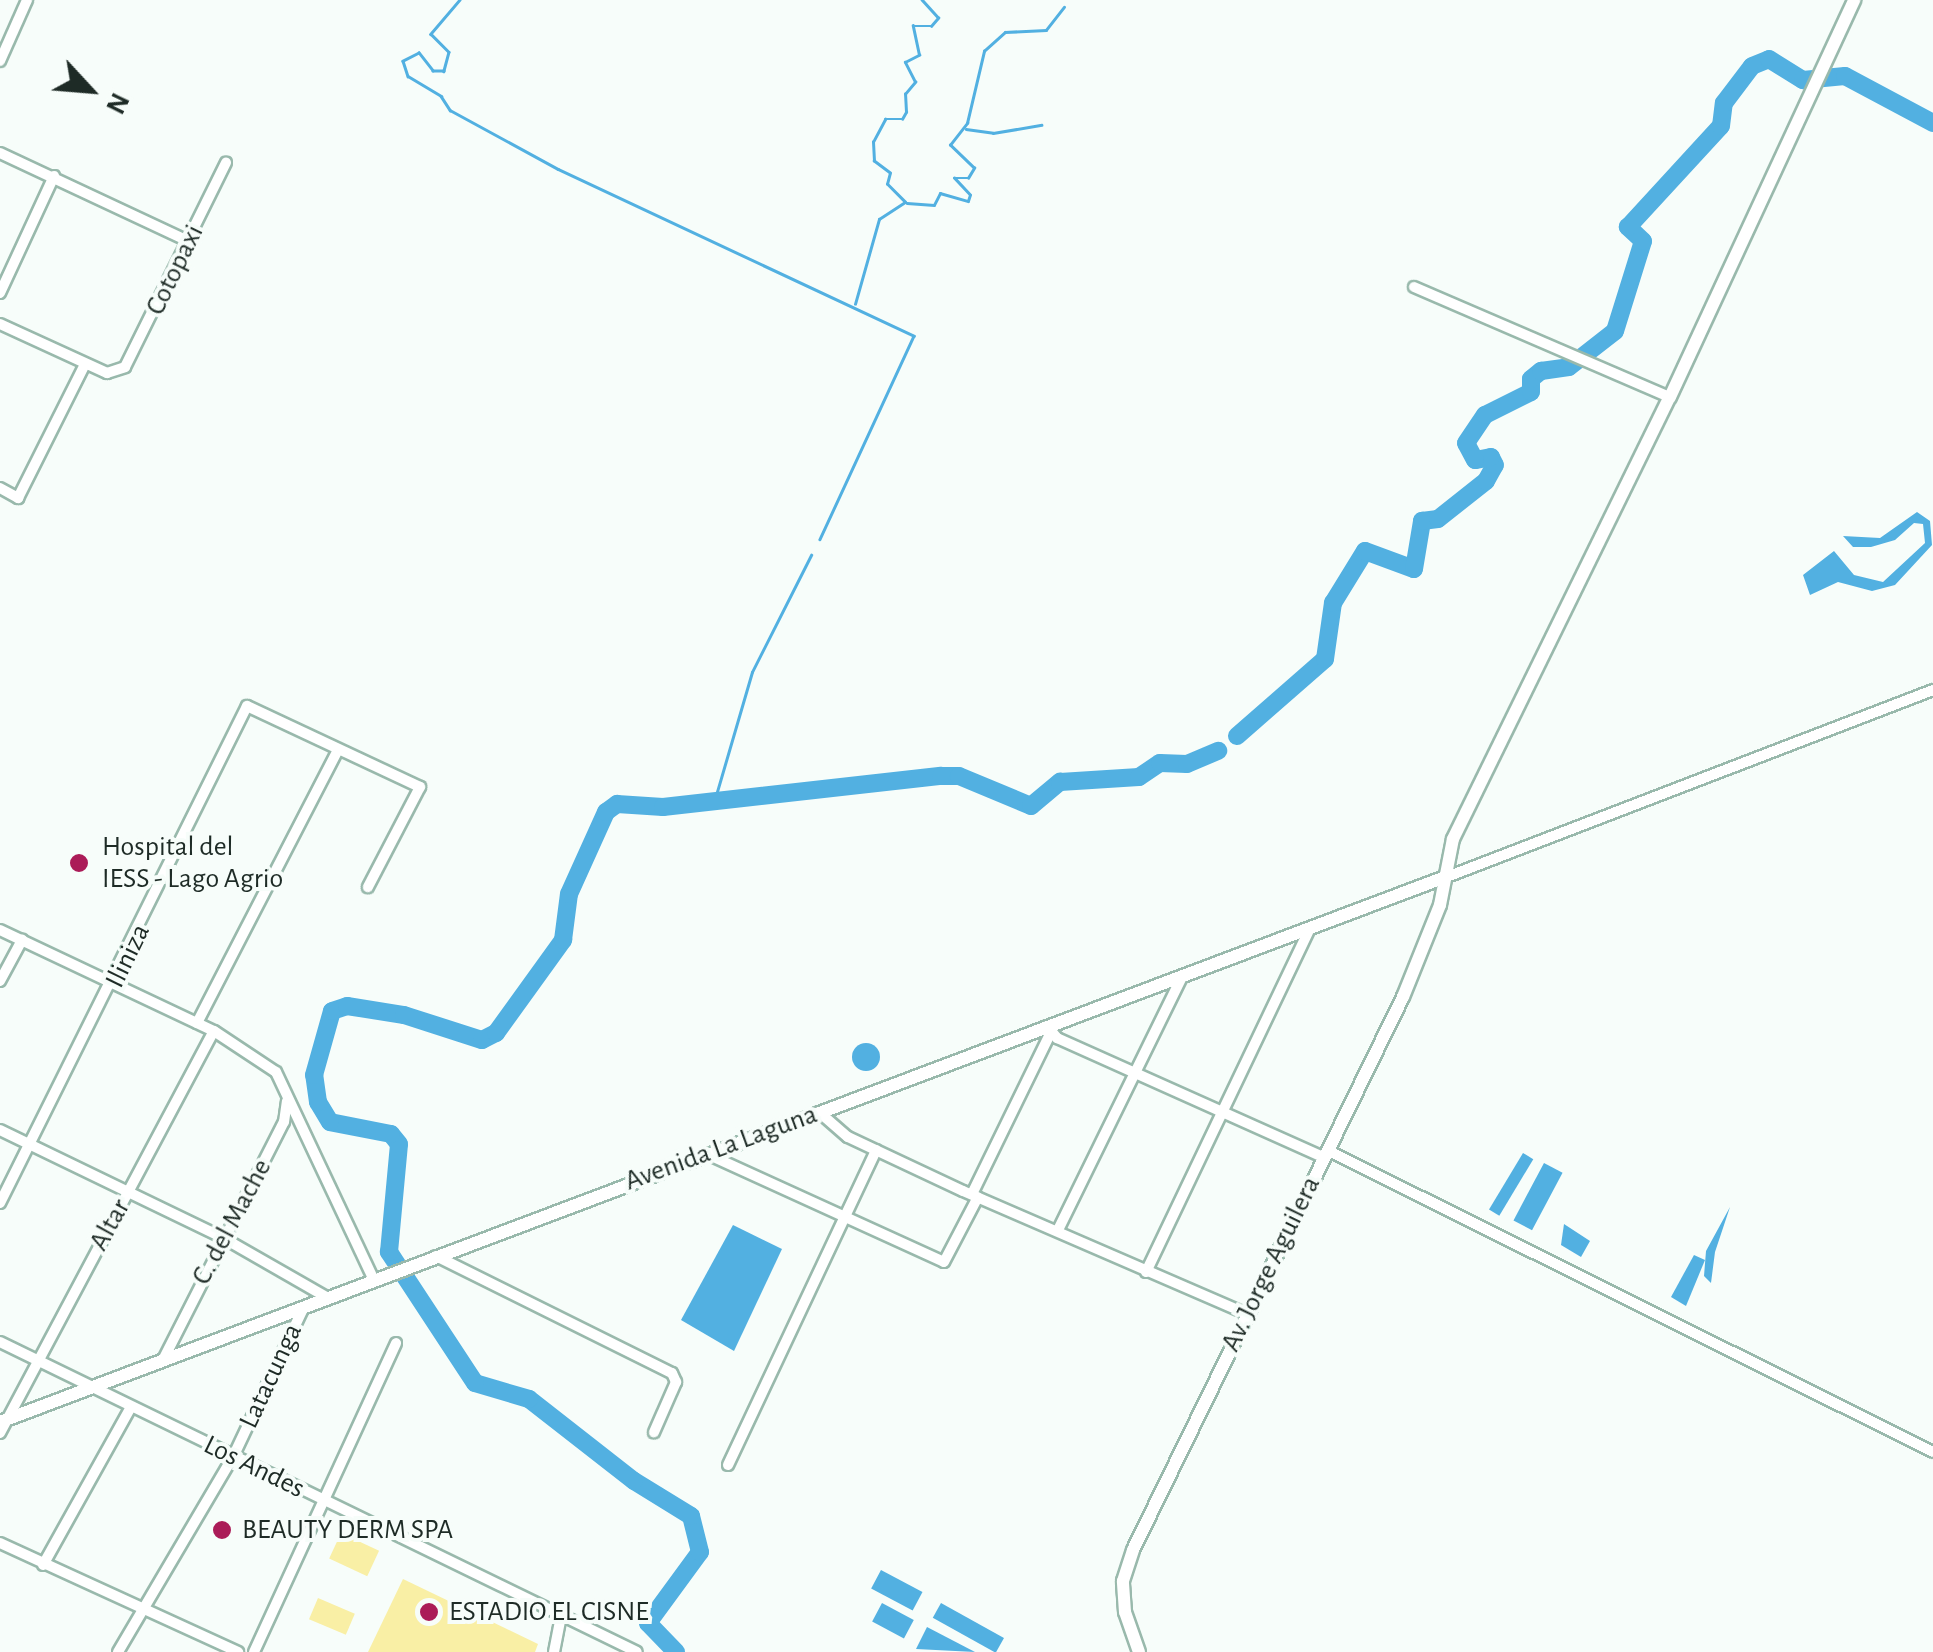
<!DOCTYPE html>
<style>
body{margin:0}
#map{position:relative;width:1933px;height:1652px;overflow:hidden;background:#f7fdfa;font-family:"Alegreya Sans",sans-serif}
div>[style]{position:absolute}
.green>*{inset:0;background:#f9efa5;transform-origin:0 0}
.water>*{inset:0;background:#52b0e1;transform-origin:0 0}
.round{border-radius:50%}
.stream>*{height:2.5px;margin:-1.25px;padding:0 1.25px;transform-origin:1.25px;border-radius:1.25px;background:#52b0e1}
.river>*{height:18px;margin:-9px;padding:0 9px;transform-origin:9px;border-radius:9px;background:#52b0e1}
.roads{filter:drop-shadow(2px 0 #99b9ac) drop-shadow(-2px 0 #99b9ac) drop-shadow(0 2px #99b9ac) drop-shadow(0 -2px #99b9ac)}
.minor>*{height:10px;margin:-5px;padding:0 5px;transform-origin:5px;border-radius:5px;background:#fff}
.tertiary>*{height:12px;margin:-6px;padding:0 6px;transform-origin:6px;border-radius:6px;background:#fff}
.dots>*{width:28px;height:28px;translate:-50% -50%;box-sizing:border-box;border:5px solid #f7fdfa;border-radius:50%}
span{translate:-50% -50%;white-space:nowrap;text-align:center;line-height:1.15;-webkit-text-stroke:8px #f7fdfa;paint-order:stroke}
.street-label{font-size:28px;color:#1e2b26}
.poi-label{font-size:28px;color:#1e2b26}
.left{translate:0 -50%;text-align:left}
.north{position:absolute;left:40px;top:40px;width:100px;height:100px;-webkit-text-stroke:8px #f7fdfa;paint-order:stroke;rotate:116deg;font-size:28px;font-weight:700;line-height:40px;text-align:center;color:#1e2b26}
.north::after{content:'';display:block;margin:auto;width:35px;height:45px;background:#1e2b26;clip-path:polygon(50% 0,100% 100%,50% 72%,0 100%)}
</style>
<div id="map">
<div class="green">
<div style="left:341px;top:1533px;width:42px;height:28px;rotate:25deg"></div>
<div style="clip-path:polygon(403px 1579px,538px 1644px,535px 1652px,368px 1652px)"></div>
<div style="left:318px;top:1598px;width:40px;height:23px;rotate:23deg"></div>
</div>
<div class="water">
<div style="clip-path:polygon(1917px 512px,1930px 521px,1932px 545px,1895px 585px,1872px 591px,1838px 582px,1810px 595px,1803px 575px,1834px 551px,1854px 575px,1883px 582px,1925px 543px,1923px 524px,1914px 523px,1895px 540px,1871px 547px,1853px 547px,1843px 536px,1880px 538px)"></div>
<div class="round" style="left:852px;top:1043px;width:28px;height:28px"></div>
<div style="left:1523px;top:1153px;width:12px;height:66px;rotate:31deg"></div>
<div style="left:1544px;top:1163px;width:21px;height:65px;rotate:28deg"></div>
<div style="clip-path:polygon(1730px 1207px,1715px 1252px,1711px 1283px,1704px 1276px,1706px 1251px)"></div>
<div style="clip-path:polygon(1564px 1224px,1590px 1241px,1581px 1257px,1561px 1245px)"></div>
<div style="clip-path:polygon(733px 1225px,782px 1249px,734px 1351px,681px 1320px)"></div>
<div style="clip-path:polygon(1694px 1255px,1705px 1260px,1686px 1306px,1671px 1297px)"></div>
<div style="left:881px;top:1570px;width:47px;height:21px;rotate:28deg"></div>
<div style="left:882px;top:1603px;width:36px;height:21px;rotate:28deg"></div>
<div style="left:941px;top:1603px;width:72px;height:17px;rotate:29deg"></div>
<div style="clip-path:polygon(927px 1627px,975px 1652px,916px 1649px)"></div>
</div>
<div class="stream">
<div style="left:460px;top:0;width:45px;rotate:130.5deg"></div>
<div style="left:431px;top:34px;width:25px;rotate:45deg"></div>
<div style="left:449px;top:52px;width:20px;rotate:105deg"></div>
<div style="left:444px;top:71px;width:11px;rotate:180deg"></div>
<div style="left:433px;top:71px;width:23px;rotate:-128deg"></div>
<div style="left:419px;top:53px;width:18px;rotate:153deg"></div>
<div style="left:403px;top:61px;width:16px;rotate:72deg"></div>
<div style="left:408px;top:76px;width:39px;rotate:31deg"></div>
<div style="left:441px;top:96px;width:17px;rotate:57deg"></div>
<div style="left:450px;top:110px;width:123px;rotate:28.6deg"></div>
<div style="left:558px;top:169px;width:393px;rotate:25.1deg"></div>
<div style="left:914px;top:336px;width:224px;rotate:114.8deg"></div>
<div style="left:966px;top:129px;width:27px;rotate:8deg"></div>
<div style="left:993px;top:133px;width:49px;rotate:-9.5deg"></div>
<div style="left:907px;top:203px;width:27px;rotate:4deg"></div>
<div style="left:934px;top:205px;width:13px;rotate:-63deg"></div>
<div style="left:940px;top:193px;width:29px;rotate:16deg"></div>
<div style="left:968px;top:201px;width:6px;rotate:-72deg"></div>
<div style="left:970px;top:195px;width:23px;rotate:-133deg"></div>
<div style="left:954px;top:178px;width:14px"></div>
<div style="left:968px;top:178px;width:12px;rotate:-59deg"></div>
<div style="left:974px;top:168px;width:33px;rotate:-136deg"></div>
<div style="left:950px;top:145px;width:28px;rotate:-52deg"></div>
<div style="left:967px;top:123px;width:74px;rotate:-76.7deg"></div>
<div style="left:984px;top:51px;width:28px;rotate:-42deg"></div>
<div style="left:1005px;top:32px;width:41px;rotate:-2.8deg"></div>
<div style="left:1046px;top:30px;width:29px;rotate:-52deg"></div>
<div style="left:855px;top:304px;width:88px;rotate:-74.2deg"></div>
<div style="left:879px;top:219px;width:31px;rotate:-33deg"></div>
<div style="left:905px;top:202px;width:25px;rotate:-135deg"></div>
<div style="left:887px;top:184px;width:11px;rotate:-75deg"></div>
<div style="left:890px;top:173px;width:20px;rotate:-143deg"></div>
<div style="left:874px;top:161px;width:19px;rotate:-93deg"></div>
<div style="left:873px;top:142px;width:26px;rotate:-62deg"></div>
<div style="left:885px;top:119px;width:17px"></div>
<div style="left:902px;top:119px;width:8px;rotate:-60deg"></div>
<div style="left:906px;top:112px;width:18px;rotate:-93deg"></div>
<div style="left:905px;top:94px;width:16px;rotate:-50deg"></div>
<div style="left:915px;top:82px;width:22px;rotate:-117deg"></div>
<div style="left:905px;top:62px;width:16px;rotate:-27deg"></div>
<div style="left:919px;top:55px;width:30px;rotate:-102deg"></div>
<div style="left:913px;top:26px;width:18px"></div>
<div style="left:931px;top:26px;width:11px;rotate:-49deg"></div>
<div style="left:938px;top:18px;width:24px;rotate:-132deg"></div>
<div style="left:714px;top:802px;width:135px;rotate:-73.7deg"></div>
<div style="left:752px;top:672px;width:131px;rotate:-63.2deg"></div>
</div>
<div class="river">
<div style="left:1237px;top:736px;width:117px;rotate:-41.2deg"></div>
<div style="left:1325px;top:659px;width:57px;rotate:-81.9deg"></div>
<div style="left:1333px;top:603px;width:61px;rotate:-58.4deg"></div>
<div style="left:1365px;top:551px;width:52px;rotate:20.2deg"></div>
<div style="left:1414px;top:569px;width:49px;rotate:-80.5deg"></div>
<div style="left:1422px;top:521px;width:16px;rotate:-7deg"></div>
<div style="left:1438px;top:519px;width:61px;rotate:-38.4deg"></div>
<div style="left:1486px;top:481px;width:18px;rotate:-61deg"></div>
<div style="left:1495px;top:465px;width:9px;rotate:-117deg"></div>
<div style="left:1491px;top:457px;width:16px;rotate:169deg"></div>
<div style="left:1475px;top:460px;width:19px;rotate:-118deg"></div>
<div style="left:1466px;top:443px;width:34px;rotate:-56deg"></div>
<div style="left:1485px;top:415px;width:51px;rotate:-26.6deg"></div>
<div style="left:1531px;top:392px;width:13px;rotate:-90deg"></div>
<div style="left:1531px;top:379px;width:13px;rotate:-39deg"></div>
<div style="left:1541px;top:371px;width:28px;rotate:-8deg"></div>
<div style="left:1569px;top:367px;width:58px;rotate:-38deg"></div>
<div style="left:1615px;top:331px;width:94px;rotate:-72.7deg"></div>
<div style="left:1643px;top:241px;width:21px;rotate:-137deg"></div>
<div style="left:1628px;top:227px;width:137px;rotate:-47.4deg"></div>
<div style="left:1721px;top:126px;width:23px;rotate:-83deg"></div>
<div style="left:1724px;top:103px;width:46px;rotate:-52.9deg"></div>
<div style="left:1752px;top:66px;width:18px;rotate:-22deg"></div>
<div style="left:1769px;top:59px;width:40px;rotate:32deg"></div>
<div style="left:1803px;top:80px;width:42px;rotate:-5.4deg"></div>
<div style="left:1845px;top:76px;width:100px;rotate:28.1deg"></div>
<div style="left:676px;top:1652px;width:40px;rotate:-134deg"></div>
<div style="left:648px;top:1623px;width:88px;rotate:-53.8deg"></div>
<div style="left:700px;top:1552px;width:37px;rotate:-104deg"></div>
<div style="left:691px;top:1516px;width:67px;rotate:-148.4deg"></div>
<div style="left:634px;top:1481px;width:133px;rotate:-142deg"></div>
<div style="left:529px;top:1399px;width:56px;rotate:-163.5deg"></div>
<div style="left:475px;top:1383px;width:157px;rotate:-123.3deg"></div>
<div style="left:389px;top:1252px;width:108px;rotate:-84.7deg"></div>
<div style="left:399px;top:1144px;width:13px;rotate:-129deg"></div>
<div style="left:391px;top:1134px;width:62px;rotate:-168.9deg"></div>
<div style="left:330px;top:1122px;width:23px;rotate:-121deg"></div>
<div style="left:318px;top:1102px;width:27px;rotate:-98deg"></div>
<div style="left:314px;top:1075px;width:66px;rotate:-74.3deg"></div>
<div style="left:332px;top:1011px;width:16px;rotate:-18deg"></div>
<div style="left:347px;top:1006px;width:58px;rotate:9deg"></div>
<div style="left:404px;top:1015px;width:82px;rotate:17.8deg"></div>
<div style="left:482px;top:1040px;width:16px;rotate:-27deg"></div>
<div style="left:496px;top:1033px;width:115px;rotate:-54.2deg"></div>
<div style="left:563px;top:940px;width:46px;rotate:-82.6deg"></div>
<div style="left:569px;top:894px;width:90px;rotate:-65.7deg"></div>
<div style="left:606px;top:812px;width:14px;rotate:-36deg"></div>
<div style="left:617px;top:804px;width:46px;rotate:3.7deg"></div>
<div style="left:663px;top:807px;width:280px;rotate:-6.4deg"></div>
<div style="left:941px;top:776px;width:18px"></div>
<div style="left:959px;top:776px;width:78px;rotate:22.6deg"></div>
<div style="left:1031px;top:806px;width:38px;rotate:-40deg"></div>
<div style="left:1060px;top:782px;width:79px;rotate:-3.6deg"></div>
<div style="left:1139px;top:777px;width:25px;rotate:-34deg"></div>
<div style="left:1160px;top:763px;width:27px;rotate:2deg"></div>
<div style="left:1187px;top:764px;width:34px;rotate:-23deg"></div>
</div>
<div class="roads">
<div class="minor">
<div style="left:0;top:61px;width:67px;rotate:-66.1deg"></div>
<div style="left:0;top:153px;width:210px;rotate:25.1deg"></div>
<div style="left:1414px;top:287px;width:279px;rotate:23.3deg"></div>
<div style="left:0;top:293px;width:129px;rotate:-65.2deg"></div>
<div style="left:0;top:324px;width:118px;rotate:24.6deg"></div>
<div style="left:107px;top:373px;width:19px;rotate:-18deg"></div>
<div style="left:125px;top:367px;width:228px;rotate:-63.7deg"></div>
<div style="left:0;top:488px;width:21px;rotate:29deg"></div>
<div style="left:18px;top:498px;width:150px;rotate:-63.4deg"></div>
<div style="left:1444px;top:878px;width:524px;rotate:-21.03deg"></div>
<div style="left:0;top:930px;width:237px;rotate:25.3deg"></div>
<div style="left:214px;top:1031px;width:74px;rotate:33.5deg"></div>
<div style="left:276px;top:1072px;width:230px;rotate:64.8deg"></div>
<div style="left:0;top:981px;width:47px;rotate:-61.8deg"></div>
<div style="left:197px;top:1023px;width:305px;rotate:-62.7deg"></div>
<div style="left:1047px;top:1026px;width:16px;rotate:50deg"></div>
<div style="left:1057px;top:1038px;width:291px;rotate:24.1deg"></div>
<div style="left:819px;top:1112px;width:38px;rotate:41deg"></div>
<div style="left:848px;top:1137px;width:127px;rotate:25.2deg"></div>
<div style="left:963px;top:1191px;width:309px;rotate:23.4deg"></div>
<div style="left:0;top:1130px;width:250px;rotate:25.8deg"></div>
<div style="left:225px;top:1239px;width:119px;rotate:29.8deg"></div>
<div style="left:1327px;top:1150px;width:677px;rotate:26.49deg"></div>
<div style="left:707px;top:1154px;width:260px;rotate:24.5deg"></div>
<div style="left:944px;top:1262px;width:73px;rotate:-62.4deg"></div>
<div style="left:972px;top:1194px;width:178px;rotate:-64deg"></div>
<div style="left:0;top:1203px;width:555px;rotate:-63.57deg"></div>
<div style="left:247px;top:706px;width:191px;rotate:25.1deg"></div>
<div style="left:420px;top:787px;width:113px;rotate:117.5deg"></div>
<div style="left:1058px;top:1230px;width:280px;rotate:-63.9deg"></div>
<div style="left:436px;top:1256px;width:263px;rotate:26.4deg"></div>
<div style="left:672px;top:1373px;width:10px;rotate:66deg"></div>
<div style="left:676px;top:1382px;width:55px;rotate:113.7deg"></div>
<div style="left:1146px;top:1272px;width:381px;rotate:-64.5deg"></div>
<div style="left:0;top:1342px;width:708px;rotate:25.95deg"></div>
<div style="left:163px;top:1360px;width:267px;rotate:-63.1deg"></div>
<div style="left:284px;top:1122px;width:21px;rotate:-82deg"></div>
<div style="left:0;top:1433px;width:455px;rotate:-62deg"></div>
<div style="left:728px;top:1465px;width:348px;rotate:-64.8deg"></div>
<div style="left:0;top:1543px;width:262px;rotate:24.6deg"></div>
<div style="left:43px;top:1565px;width:181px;rotate:-60.9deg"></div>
<div style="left:118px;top:1652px;width:226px;rotate:-59.5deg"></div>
<div style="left:233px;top:1457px;width:164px;rotate:-64.7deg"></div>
<div style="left:254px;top:1652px;width:340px;rotate:-65.3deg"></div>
<div style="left:554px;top:1652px;width:33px;rotate:-79deg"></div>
</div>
<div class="tertiary">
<div style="left:0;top:1422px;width:1542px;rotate:-20.66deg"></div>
<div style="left:1139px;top:1652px;width:42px;rotate:-109.3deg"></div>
<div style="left:1125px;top:1612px;width:31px;rotate:-94deg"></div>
<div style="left:1123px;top:1581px;width:33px;rotate:-72deg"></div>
<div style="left:1133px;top:1550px;width:615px;rotate:-63.98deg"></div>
<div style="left:1403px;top:997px;width:99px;rotate:-68.1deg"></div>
<div style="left:1440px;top:905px;width:67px;rotate:-78.9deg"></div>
<div style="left:1453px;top:839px;width:492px;rotate:-63.9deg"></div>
<div style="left:1670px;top:397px;width:438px;rotate:-65.1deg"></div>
</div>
</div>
<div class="dots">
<div style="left:79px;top:863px;background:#ab1c58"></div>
<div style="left:222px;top:1530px;background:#ab1c58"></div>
<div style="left:429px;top:1612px;background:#ab1c58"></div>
</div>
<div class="street-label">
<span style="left:175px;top:270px;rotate:-64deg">Cotopaxi</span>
<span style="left:128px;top:956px;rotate:-64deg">Iliniza</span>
<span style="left:721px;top:1148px;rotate:-20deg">Avenida La Laguna</span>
<span style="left:232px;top:1222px;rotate:-62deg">C. del Mache</span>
<span style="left:110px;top:1225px;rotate:-61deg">Altar</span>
<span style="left:1271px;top:1264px;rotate:-64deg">Av. Jorge Aguilera</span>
<span style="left:271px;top:1376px;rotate:-65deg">Latacunga</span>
<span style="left:254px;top:1467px;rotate:26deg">Los Andes</span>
</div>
<div class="poi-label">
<span class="left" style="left:102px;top:863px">Hospital del<br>IESS - Lago Agrio</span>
<span class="left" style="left:242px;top:1530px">BEAUTY DERM SPA</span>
<span class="left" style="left:449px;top:1612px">ESTADIO EL CISNE</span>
</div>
<div class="north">N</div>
</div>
